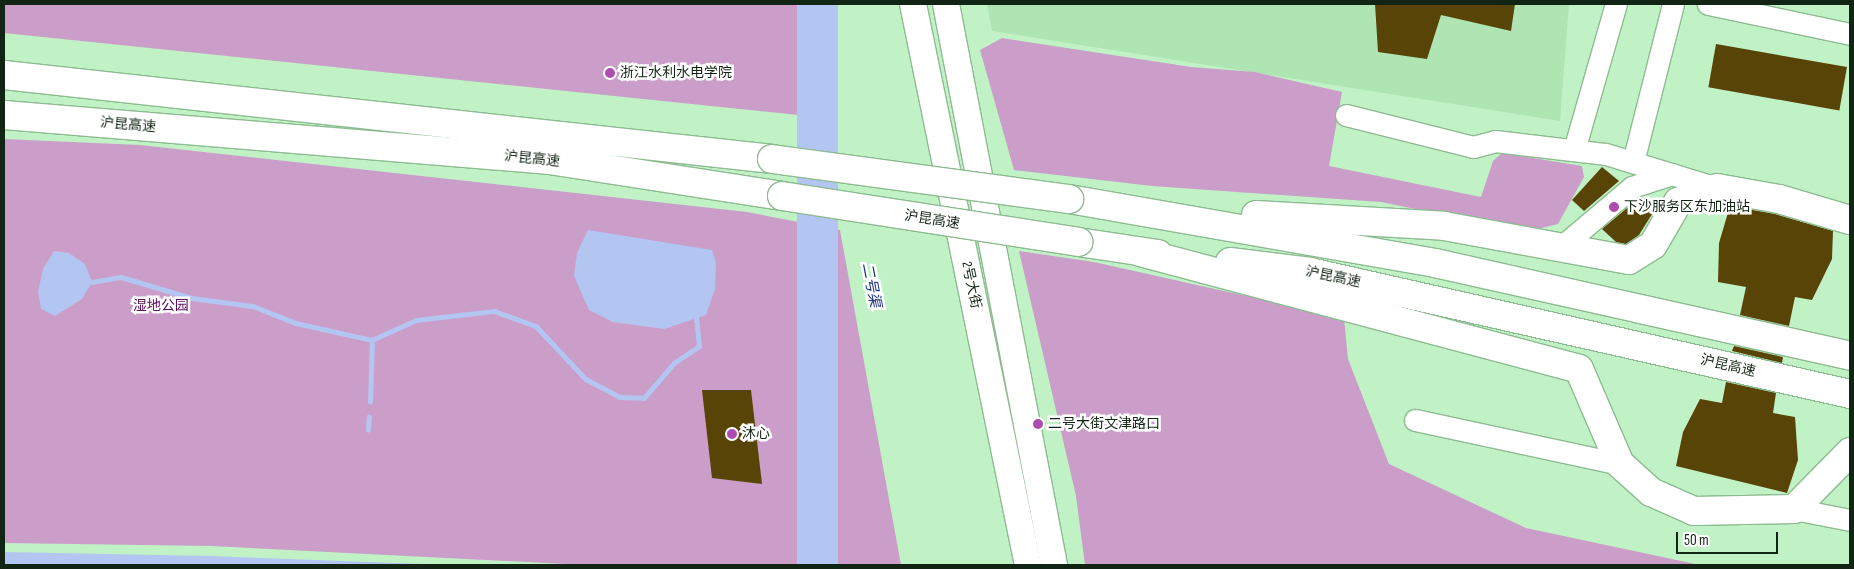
<!DOCTYPE html>
<meta charset="utf-8">
<style>
body{margin:0}
#map{position:relative;width:1854px;height:569px;overflow:hidden;background:#c1f2c5;font-family:"Sofia Sans Condensed","Noto Sans SC",sans-serif}
div>[style]{position:absolute}
.built>*{inset:0;background:#afe4b3}
.green>*{inset:0;background:#cb9eca}
.water>*{inset:0;background:#b3c5f1;transform-origin:0 0}
.stream>*{height:4.5px;margin:-2.25px;padding:0 2.25px;transform-origin:2.25px;border-radius:2.25px;background:#b3c5f1}
.building>*{inset:0;background:#594407;transform-origin:0 0}
.roads{filter:drop-shadow(1px 0 #8dbb91) drop-shadow(-1px 0 #8dbb91) drop-shadow(0 1px #8dbb91) drop-shadow(0 -1px #8dbb91)}
.minor>*{height:21px;margin:-10.5px;padding:0 10.5px;transform-origin:10.5px;border-radius:10.5px;background:#fff}
.major>*{height:26px;margin:-13px;padding:0 13px;transform-origin:13px;border-radius:13px;background:#fff}
.highway>*{height:28px;margin:-14px;padding:0 14px;transform-origin:14px;border-radius:14px;background:#fff}
.bridges{filter:drop-shadow(1px 0 #8dbb91) drop-shadow(-1px 0 #8dbb91) drop-shadow(0 1px #8dbb91) drop-shadow(0 -1px #8dbb91)}
.highway-bridge>*{height:28px;margin:-14px;padding:0 14px;transform-origin:14px;border-radius:14px;background:#fff}
.dots>*{width:14px;height:14px;translate:-50% -50%;box-sizing:border-box;border:2px solid #fff;border-radius:50%}
span{translate:-50% -50%;white-space:nowrap;text-align:center;line-height:1.15;-webkit-text-stroke:5px #fff;paint-order:stroke}
.poi-label{font-size:14px;color:#122414}
.left{translate:0 -50%;text-align:left}
.street-label{font-size:14px;color:#122414}
.park-label{font-size:14px;color:#5a105c}
.water-label{font-size:15px;color:#1b3182;font-style:italic}
.frame{position:absolute;inset:0;border:5px solid #122414;pointer-events:none}
.scale{position:absolute;left:1676px;top:532px;width:102px;height:22px;box-sizing:border-box;border:2px solid #122414;border-top:0;padding-left:6px;font-size:15px;line-height:18px;white-space:nowrap;color:#122414;-webkit-text-stroke:4px #fff;paint-order:stroke}
</style>
<div id="map">
<div class="built">
<div style="clip-path:polygon(987px 4px,1569px 4px,1560px 121px,992px 31px)"></div>
</div>
<div class="green">
<div style="clip-path:polygon(4px 4px,797px 4px,818px 117px,4px 33px)"></div>
<div style="clip-path:polygon(1002px 38px,1191px 67px,1255px 72px,1342px 92px,1329px 166px,1481px 197px,1493px 161px,1502px 153px,1582px 166px,1584px 177px,1558px 224px,1526px 232px,1381px 202px,1152px 186px,1014px 170px,980px 50px)"></div>
<div style="clip-path:polygon(4px 139px,140px 145px,747px 212px,840px 230px,901px 565px,585px 565px,211px 546px,4px 543px)"></div>
<div style="clip-path:polygon(1019px 251px,1094px 262px,1344px 318px,1348px 359px,1389px 464px,1526px 528px,1700px 565px,1085px 565px,1076px 496px)"></div>
</div>
<div class="water">
<div style="left:797px;top:4px;width:41px;height:571px"></div>
<div style="clip-path:polygon(588px 230px,712px 250px,716px 263px,715px 289px,706px 315px,664px 329px,613px 322px,589px 310px,574px 276px,577px 253px)"></div>
<div style="clip-path:polygon(54px 251px,69px 253px,85px 264px,92px 282px,82px 299px,55px 316px,41px 309px,38px 292px,43px 269px)"></div>
<div style="clip-path:polygon(4px 552px,210px 556px,451px 565px,4px 565px)"></div>
</div>
<div class="stream">
<div style="left:92px;top:282px;width:29px;rotate:-10deg"></div>
<div style="left:121px;top:277px;width:74px;rotate:16.5deg"></div>
<div style="left:192px;top:298px;width:62px;rotate:7.5deg"></div>
<div style="left:253px;top:306px;width:46px;rotate:21.6deg"></div>
<div style="left:296px;top:323px;width:78px;rotate:12.6deg"></div>
<div style="left:372px;top:340px;width:48px;rotate:-24.4deg"></div>
<div style="left:416px;top:320px;width:79px;rotate:-6.6deg"></div>
<div style="left:494px;top:311px;width:45px;rotate:19.7deg"></div>
<div style="left:536px;top:326px;width:73px;rotate:46.7deg"></div>
<div style="left:586px;top:379px;width:38px;rotate:28deg"></div>
<div style="left:620px;top:397px;width:24px;rotate:2deg"></div>
<div style="left:644px;top:398px;width:46px;rotate:-49.4deg"></div>
<div style="left:674px;top:363px;width:30px;rotate:-34deg"></div>
<div style="left:699px;top:346px;width:29px;rotate:-96deg"></div>
<div style="left:370px;top:402px;width:62px;rotate:-88.2deg"></div>
<div style="left:368px;top:430px;width:13px;rotate:-86deg"></div>
</div>
<div class="building">
<div style="clip-path:polygon(1375px 4px,1515px 4px,1511px 31px,1441px 15px,1427px 59px,1378px 52px)"></div>
<div style="left:1716px;top:44px;width:133px;height:44px;rotate:10deg"></div>
<div style="clip-path:polygon(1602px 167px,1619px 181px,1584px 211px,1572px 200px)"></div>
<div style="clip-path:polygon(1639px 198px,1654px 211px,1639px 235px,1626px 244px,1616px 242px,1602px 229px)"></div>
<div style="clip-path:polygon(1730px 206px,1775px 214px,1833px 231px,1832px 259px,1812px 300px,1795px 297px,1789px 326px,1740px 315px,1746px 287px,1718px 282px,1719px 243px)"></div>
<div style="clip-path:polygon(1734px 346px,1783px 357px,1782px 363px,1732px 351px)"></div>
<div style="clip-path:polygon(1726px 382px,1776px 393px,1773px 413px,1795px 417px,1798px 460px,1787px 493px,1676px 466px,1683px 432px,1700px 399px,1722px 403px)"></div>
<div style="clip-path:polygon(702px 390px,751px 390px,762px 484px,712px 478px)"></div>
</div>
<div class="roads">
<div class="minor">
<div style="left:1708px;top:4px;width:145px;rotate:11.9deg"></div>
<div style="left:1346px;top:115px;width:131px;rotate:14.1deg"></div>
<div style="left:1473px;top:147px;width:23px;rotate:-15deg"></div>
<div style="left:1495px;top:141px;width:112px;rotate:6.7deg"></div>
<div style="left:1606px;top:154px;width:116px;rotate:17deg"></div>
<div style="left:1574px;top:150px;width:152px;rotate:-74deg"></div>
<div style="left:1633px;top:162px;width:163px;rotate:-75.8deg"></div>
<div style="left:1561px;top:247px;width:93px;rotate:-40.2deg"></div>
<div style="left:1632px;top:187px;width:42px;rotate:-18deg"></div>
<div style="left:1415px;top:420px;width:210px;rotate:12.1deg"></div>
<div style="left:1794px;top:509px;width:57px;rotate:11.1deg"></div>
</div>
<div class="major">
<div style="left:913px;top:4px;width:573px;rotate:78.42deg"></div>
<div style="left:946px;top:4px;width:571px;rotate:79.1deg"></div>
</div>
<div class="highway">
<div style="left:4px;top:75px;width:773px;rotate:6.24deg"></div>
<div style="left:4px;top:115px;width:548px;rotate:4.71deg"></div>
<div style="left:550px;top:160px;width:235px;rotate:8.8deg"></div>
<div style="left:1069px;top:199px;width:372px;rotate:9.9deg"></div>
<div style="left:1435px;top:263px;width:425px;rotate:12.6deg"></div>
<div style="left:1256px;top:215px;width:188px;rotate:3.3deg"></div>
<div style="left:1444px;top:226px;width:188px;rotate:10.4deg"></div>
<div style="left:1629px;top:260px;width:28px;rotate:-32deg"></div>
<div style="left:1653px;top:245px;width:50px;rotate:-59.8deg"></div>
<div style="left:1678px;top:202px;width:41px;rotate:-19.7deg"></div>
<div style="left:1717px;top:188px;width:63px;rotate:10.1deg"></div>
<div style="left:1779px;top:199px;width:74px;rotate:16.5deg"></div>
<div style="left:1078px;top:242px;width:81px;rotate:8.5deg"></div>
<div style="left:1140px;top:252px;width:454px;rotate:14.9deg"></div>
<div style="left:1579px;top:369px;width:103px;rotate:66.7deg"></div>
<div style="left:1620px;top:464px;width:42px;rotate:42.1deg"></div>
<div style="left:1651px;top:492px;width:47px;rotate:23.8deg"></div>
<div style="left:1694px;top:511px;width:100px;rotate:-1.1deg"></div>
<div style="left:1794px;top:509px;width:80px;rotate:-45.5deg"></div>
<div style="left:1230px;top:262px;width:81px;rotate:7.1deg"></div>
<div style="left:1310px;top:272px;width:554px;rotate:12.73deg"></div>
</div>
</div>
<div class="bridges">
<div class="highway-bridge">
<div style="left:772px;top:159px;width:300px;rotate:7.7deg"></div>
<div style="left:782px;top:196px;width:300px;rotate:8.8deg"></div>
</div>
</div>
<div class="dots">
<div style="left:610px;top:73px;background:#ae4ab0"></div>
<div style="left:1614px;top:207px;background:#ae4ab0"></div>
<div style="left:1038px;top:424px;background:#ae4ab0"></div>
<div style="left:732px;top:434px;background:#ae4ab0"></div>
</div>
<div class="poi-label">
<span class="left" style="left:620px;top:73px">浙江水利水电学院</span>
<span class="left" style="left:1624px;top:207px">下沙服务区东加油站</span>
<span class="left" style="left:1048px;top:424px">二号大街文津路口</span>
<span class="left" style="left:742px;top:434px">沐心</span>
</div>
<div class="street-label">
<span style="left:128px;top:125px;rotate:5deg">沪昆高速</span>
<span style="left:532px;top:159px;rotate:6deg">沪昆高速</span>
<span style="left:932px;top:220px;rotate:9deg">沪昆高速</span>
<span style="left:1333px;top:277px;rotate:12deg">沪昆高速</span>
<span style="left:971px;top:285px;rotate:78deg">2号大街</span>
<span style="left:1728px;top:366px;rotate:13deg">沪昆高速</span>
</div>
<div class="park-label">
<span style="left:161px;top:306px">湿地公园</span>
</div>
<div class="water-label">
<span style="left:871px;top:285px;rotate:79deg">二号渠</span>
</div>
<div class="frame"></div>
<div class="scale">50 m</div>
</div>
